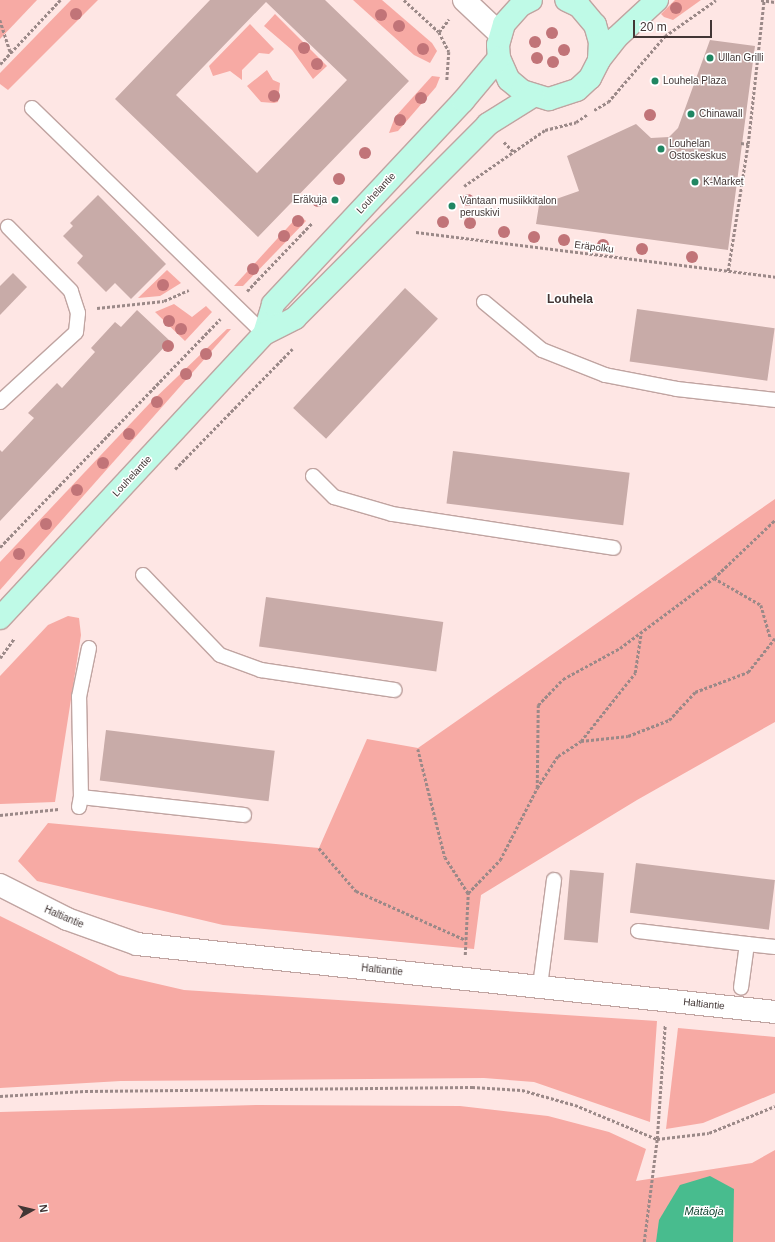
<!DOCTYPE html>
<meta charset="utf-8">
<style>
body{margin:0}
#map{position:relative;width:775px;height:1242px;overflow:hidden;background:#fee6e4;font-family:Helvetica,sans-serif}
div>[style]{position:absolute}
.green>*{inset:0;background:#f7aaa4}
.water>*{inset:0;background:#48bc8e}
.building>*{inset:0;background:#c8aba8;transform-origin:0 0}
.path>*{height:2.5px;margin-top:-1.25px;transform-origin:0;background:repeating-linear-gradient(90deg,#9b8988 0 3px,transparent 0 5px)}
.roads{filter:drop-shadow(1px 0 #c0a4a1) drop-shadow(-1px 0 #c0a4a1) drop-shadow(0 1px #c0a4a1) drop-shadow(0 -1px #c0a4a1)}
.service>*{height:14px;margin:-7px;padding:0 7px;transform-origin:7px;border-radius:7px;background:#fff}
.minor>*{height:22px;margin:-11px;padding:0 11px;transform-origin:11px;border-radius:11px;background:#fff}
.tertiary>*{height:22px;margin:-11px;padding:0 11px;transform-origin:11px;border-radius:11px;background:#fff}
.secondary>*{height:22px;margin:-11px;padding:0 11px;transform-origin:11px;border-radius:11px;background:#bffae7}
.trees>*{width:12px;height:12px;margin:-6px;border-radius:50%;background:#c17478}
.dots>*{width:11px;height:11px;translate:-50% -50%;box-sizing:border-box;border:2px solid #fff;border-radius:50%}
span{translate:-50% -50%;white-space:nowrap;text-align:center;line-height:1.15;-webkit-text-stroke:3px #fff;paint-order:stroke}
.poi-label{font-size:10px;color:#423635}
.left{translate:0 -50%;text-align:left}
.right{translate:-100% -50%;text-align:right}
.street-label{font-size:10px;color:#423635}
.water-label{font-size:11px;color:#0d3f2c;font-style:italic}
.quarter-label{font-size:12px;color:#423635;font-weight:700}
.north{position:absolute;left:12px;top:1190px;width:40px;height:40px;-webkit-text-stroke:3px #fff;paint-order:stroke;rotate:82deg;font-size:11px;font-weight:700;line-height:16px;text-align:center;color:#423635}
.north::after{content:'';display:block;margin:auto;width:14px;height:18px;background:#423635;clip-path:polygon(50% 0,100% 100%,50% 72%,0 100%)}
.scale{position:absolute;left:633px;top:20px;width:79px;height:18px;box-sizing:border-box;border:2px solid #423635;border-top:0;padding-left:5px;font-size:12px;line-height:14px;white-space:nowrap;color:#423635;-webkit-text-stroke:3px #fff;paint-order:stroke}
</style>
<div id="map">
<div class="green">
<div style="clip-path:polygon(0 0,37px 0,0 39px)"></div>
<div style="clip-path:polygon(71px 0,98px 0,8px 90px,0 84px,0 73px)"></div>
<div style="clip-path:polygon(353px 0,382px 0,432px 43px,437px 51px,430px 63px,414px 55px)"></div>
<div style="clip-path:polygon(675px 0,701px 0,673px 20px,664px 17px,661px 14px)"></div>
<div style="clip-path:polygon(275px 14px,327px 66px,313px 79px,292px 50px,264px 26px)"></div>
<div style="clip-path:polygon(250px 24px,274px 49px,269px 54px,259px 53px,242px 70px,242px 80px,230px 71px,213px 76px,209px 66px)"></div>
<div style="clip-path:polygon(267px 70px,273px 80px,280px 83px,278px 102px,274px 103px,261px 102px,247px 86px)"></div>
<div style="clip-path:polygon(432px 76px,440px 77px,436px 87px,398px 131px,389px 133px,395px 117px)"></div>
<div style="clip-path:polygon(299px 215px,306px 221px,243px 286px,234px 286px)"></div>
<div style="clip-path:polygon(167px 270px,181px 283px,160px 296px,138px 298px)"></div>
<div style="clip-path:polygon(174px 304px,192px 317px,206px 306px,212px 312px,185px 341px,155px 312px)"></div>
<div style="clip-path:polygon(227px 329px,231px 329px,0 590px,0 562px,150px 403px)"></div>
<div style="clip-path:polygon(775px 499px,775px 722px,637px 800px,481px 895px,474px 949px,223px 925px,37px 881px,18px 861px,48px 823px,319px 848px,367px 739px,418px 748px)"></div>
<div style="clip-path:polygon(68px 616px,79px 618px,81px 635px,55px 802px,0 804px,0 676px,48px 625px)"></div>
<div style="clip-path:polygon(0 916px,119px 975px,184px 990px,657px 1021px,650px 1122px,534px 1082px,484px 1078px,121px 1081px,0 1088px)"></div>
<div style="clip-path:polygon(678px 1028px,775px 1037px,775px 1093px,703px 1123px,666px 1129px)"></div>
<div style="clip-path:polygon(258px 1105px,460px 1106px,548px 1116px,609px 1132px,646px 1149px,636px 1181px,752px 1163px,775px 1150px,775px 1242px,0 1242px,0 1112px)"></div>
</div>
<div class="water">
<div style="clip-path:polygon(710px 1176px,734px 1189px,733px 1242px,656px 1242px,659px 1220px,680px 1185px)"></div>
</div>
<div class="building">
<div style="clip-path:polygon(evenodd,210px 0,325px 0,409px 81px,258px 237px,115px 99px,210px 0,266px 2px,347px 80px,257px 173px,176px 95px,266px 2px)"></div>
<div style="clip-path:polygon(710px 40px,755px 46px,728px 250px,536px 224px,539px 205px,579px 191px,567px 156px,636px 124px,651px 138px,669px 137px,678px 128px)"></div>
<div style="clip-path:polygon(98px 195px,166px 264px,131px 299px,115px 283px,106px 292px,77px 263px,83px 256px,63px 236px,73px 226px,70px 223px)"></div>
<div style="clip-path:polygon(13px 273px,27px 287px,0 315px,0 286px)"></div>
<div style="left:405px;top:288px;width:45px;height:164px;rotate:43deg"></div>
<div style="left:637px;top:309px;width:139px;height:53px;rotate:8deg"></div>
<div style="clip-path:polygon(137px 310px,170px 341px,0 521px,0 450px,2px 452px,34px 418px,28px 413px,57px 383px,62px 388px,95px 352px,91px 348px,115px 322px,121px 327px)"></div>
<div style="left:453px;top:451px;width:178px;height:53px;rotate:7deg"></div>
<div style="left:266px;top:597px;width:179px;height:50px;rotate:8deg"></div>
<div style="left:106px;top:730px;width:170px;height:51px;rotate:7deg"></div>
<div style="left:636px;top:863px;width:140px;height:50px;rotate:7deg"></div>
<div style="left:570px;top:870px;width:34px;height:70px;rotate:5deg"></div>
</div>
<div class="path">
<div style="left:404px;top:0;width:47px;rotate:42.4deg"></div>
<div style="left:439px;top:32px;width:22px;rotate:63deg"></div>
<div style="left:449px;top:52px;width:29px;rotate:94deg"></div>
<div style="left:761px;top:0;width:14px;rotate:8deg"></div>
<div style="left:0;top:20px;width:35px;rotate:72deg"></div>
<div style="left:439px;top:32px;width:16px;rotate:-52deg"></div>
<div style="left:0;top:64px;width:88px;rotate:-46.8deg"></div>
<div style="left:594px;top:110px;width:16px;rotate:-30deg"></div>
<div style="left:608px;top:102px;width:87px;rotate:-49.2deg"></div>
<div style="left:665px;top:36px;width:62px;rotate:-35.2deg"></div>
<div style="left:504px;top:142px;width:13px;rotate:45deg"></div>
<div style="left:741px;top:143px;width:7px;rotate:8deg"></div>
<div style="left:464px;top:186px;width:98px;rotate:-34.7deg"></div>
<div style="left:545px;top:130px;width:32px;rotate:-14deg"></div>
<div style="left:576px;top:122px;width:14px;rotate:-34deg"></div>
<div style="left:416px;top:232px;width:362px;rotate:7.1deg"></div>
<div style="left:728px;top:271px;width:129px;rotate:-81.1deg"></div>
<div style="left:748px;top:144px;width:145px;rotate:-83.7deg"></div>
<div style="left:247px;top:291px;width:94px;rotate:-46.3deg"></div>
<div style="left:97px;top:308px;width:67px;rotate:-6deg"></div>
<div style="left:164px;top:301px;width:27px;rotate:-24deg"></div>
<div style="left:175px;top:469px;width:168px;rotate:-45.7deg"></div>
<div style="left:0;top:547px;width:317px;rotate:-46deg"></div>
<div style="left:714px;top:578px;width:54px;rotate:29.9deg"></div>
<div style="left:761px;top:605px;width:35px;rotate:74deg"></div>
<div style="left:0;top:658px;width:24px;rotate:-54deg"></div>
<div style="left:581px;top:741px;width:47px;rotate:-6.1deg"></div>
<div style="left:628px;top:736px;width:44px;rotate:-21.3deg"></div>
<div style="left:669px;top:720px;width:38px;rotate:-47deg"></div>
<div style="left:695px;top:692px;width:57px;rotate:-20.7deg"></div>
<div style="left:748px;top:672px;width:43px;rotate:-51.5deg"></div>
<div style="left:418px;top:749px;width:111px;rotate:76deg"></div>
<div style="left:445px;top:857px;width:43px;rotate:57.4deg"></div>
<div style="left:537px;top:788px;width:38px;rotate:-57deg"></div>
<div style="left:558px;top:756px;width:27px;rotate:-33deg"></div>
<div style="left:581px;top:741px;width:87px;rotate:-51.5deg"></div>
<div style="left:635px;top:673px;width:40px;rotate:-81.5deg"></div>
<div style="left:0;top:815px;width:59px;rotate:-5.8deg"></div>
<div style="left:319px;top:848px;width:57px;rotate:49.3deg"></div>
<div style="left:356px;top:891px;width:120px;rotate:24deg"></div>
<div style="left:465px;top:955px;width:62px;rotate:-87.2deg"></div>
<div style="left:468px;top:893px;width:46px;rotate:-45.9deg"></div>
<div style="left:500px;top:860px;width:81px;rotate:-62.8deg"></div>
<div style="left:537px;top:788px;width:83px;rotate:-89.3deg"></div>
<div style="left:538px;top:705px;width:36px;rotate:-46deg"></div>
<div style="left:563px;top:679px;width:65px;rotate:-28.5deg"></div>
<div style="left:620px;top:648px;width:117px;rotate:-36.7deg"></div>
<div style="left:714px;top:578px;width:84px;rotate:-43.6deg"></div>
<div style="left:0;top:1096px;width:85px;rotate:-3.4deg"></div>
<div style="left:85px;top:1091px;width:387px;rotate:-0.6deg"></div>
<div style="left:472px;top:1087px;width:50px;rotate:3.4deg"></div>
<div style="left:522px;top:1090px;width:55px;rotate:15.8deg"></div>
<div style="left:575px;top:1105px;width:89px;rotate:22.5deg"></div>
<div style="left:657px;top:1139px;width:114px;rotate:-86deg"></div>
<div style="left:644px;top:1242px;width:104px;rotate:-82.8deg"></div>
<div style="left:657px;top:1139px;width:52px;rotate:-6.6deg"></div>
<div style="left:709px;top:1133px;width:71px;rotate:-22.2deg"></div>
</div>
<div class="roads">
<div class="service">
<div style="left:32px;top:108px;width:324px;rotate:44.2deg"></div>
<div style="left:484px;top:302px;width:75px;rotate:39.6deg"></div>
<div style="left:542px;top:350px;width:68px;rotate:21.6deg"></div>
<div style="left:605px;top:375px;width:73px;rotate:11deg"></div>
<div style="left:677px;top:389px;width:99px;rotate:6.4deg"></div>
<div style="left:0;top:402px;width:103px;rotate:-42.6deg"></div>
<div style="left:76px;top:332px;width:19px;rotate:-84deg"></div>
<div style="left:78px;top:313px;width:23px;rotate:-108deg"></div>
<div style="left:71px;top:291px;width:90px;rotate:-134.5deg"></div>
<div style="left:313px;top:476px;width:30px;rotate:45deg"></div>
<div style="left:334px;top:497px;width:60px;rotate:16.3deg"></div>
<div style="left:392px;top:514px;width:224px;rotate:8.7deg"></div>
<div style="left:143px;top:575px;width:111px;rotate:46.1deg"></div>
<div style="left:220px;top:655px;width:44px;rotate:20.1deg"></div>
<div style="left:261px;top:670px;width:135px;rotate:8.5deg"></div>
<div style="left:81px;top:798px;width:101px;rotate:-91.1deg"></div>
<div style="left:79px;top:697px;width:50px;rotate:-78.5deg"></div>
<div style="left:79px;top:807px;width:10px;rotate:-79deg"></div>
<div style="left:81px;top:797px;width:164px;rotate:6.3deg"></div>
<div style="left:638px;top:931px;width:110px;rotate:6.8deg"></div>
<div style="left:747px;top:944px;width:44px;rotate:97.8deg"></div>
<div style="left:747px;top:944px;width:28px;rotate:6deg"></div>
<div style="left:540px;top:986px;width:107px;rotate:-82.5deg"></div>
</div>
<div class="minor">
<div style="left:0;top:885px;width:75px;rotate:26.9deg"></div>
<div style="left:67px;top:919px;width:74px;rotate:19.7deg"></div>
<div style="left:137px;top:944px;width:642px;rotate:6.08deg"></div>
</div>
<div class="tertiary">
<div style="left:464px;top:0;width:50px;rotate:43.4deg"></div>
</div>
<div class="secondary">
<div style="left:531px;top:0;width:11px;rotate:153deg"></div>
<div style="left:521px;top:5px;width:25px;rotate:132deg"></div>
<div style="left:504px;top:24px;width:22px;rotate:106deg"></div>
<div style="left:498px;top:45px;width:13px;rotate:86deg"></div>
<div style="left:499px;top:58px;width:24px;rotate:66deg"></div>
<div style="left:509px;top:80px;width:17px;rotate:40deg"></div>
<div style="left:522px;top:91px;width:28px;rotate:17deg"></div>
<div style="left:549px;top:99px;width:29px;rotate:-18deg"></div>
<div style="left:577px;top:90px;width:18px;rotate:-43deg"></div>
<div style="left:590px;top:78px;width:20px;rotate:-63deg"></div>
<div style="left:599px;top:60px;width:18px;rotate:-87deg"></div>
<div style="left:600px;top:42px;width:18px;rotate:-106deg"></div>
<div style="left:595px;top:25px;width:25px;rotate:-130deg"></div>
<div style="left:579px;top:6px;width:14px;rotate:-155deg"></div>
<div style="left:599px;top:60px;width:28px;rotate:-52deg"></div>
<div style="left:616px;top:38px;width:56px;rotate:-42.8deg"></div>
<div style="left:264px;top:334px;width:31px;rotate:-73deg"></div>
<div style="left:273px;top:304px;width:278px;rotate:-46.9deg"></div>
<div style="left:463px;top:101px;width:56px;rotate:-50.1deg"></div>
<div style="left:0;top:618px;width:388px;rotate:-47.1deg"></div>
<div style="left:264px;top:334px;width:35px;rotate:-27deg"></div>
<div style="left:295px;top:318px;width:274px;rotate:-45.1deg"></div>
<div style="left:488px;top:124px;width:53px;rotate:-31.9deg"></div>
</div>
</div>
<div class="trees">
<div style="left:676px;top:8px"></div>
<div style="left:76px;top:14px"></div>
<div style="left:381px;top:15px"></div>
<div style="left:399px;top:26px"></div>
<div style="left:552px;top:33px"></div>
<div style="left:535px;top:42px"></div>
<div style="left:304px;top:48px"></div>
<div style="left:423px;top:49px"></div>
<div style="left:564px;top:50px"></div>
<div style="left:537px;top:58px"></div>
<div style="left:553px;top:62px"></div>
<div style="left:317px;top:64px"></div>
<div style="left:274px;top:96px"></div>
<div style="left:421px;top:98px"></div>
<div style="left:650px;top:115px"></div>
<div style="left:400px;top:120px"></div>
<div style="left:365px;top:153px"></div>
<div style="left:339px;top:179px"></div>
<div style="left:468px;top:200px"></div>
<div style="left:318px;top:201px"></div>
<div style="left:298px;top:221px"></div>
<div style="left:443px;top:222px"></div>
<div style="left:470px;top:223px"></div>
<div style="left:504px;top:232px"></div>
<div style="left:284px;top:236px"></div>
<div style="left:534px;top:237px"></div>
<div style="left:564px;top:240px"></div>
<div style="left:603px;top:245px"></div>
<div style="left:642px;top:249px"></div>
<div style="left:692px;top:257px"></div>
<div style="left:253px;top:269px"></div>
<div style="left:163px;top:285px"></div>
<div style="left:169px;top:321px"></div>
<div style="left:181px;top:329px"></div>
<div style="left:168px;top:346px"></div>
<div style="left:206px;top:354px"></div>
<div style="left:186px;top:374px"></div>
<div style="left:157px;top:402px"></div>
<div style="left:129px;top:434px"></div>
<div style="left:103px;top:463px"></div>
<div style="left:77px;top:490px"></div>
<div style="left:46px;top:524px"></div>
<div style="left:19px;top:554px"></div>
</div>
<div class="dots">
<div style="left:710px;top:58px;background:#208662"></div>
<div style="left:655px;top:81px;background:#208662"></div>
<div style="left:691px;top:114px;background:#208662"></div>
<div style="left:661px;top:149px;background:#208662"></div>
<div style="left:695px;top:182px;background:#208662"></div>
<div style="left:335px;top:200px;background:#208662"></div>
<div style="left:452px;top:206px;background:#208662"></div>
</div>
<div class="poi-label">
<span class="left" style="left:718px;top:58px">Ullan Grilli</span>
<span class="left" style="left:663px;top:81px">Louhela Plaza</span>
<span class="left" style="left:699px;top:114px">Chinawall</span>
<span class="left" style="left:669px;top:149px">Louhelan<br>Ostoskeskus</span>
<span class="left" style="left:703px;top:182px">K-Market</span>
<span class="right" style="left:327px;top:200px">Eräkuja</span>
<span class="left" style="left:460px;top:206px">Vantaan musiikkitalon<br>peruskivi</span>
</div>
<div class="street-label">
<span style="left:376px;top:193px;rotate:-47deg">Louhelantie</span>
<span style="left:594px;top:247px;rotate:7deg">Eräpolku</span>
<span style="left:132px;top:476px;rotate:-47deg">Louhelantie</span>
<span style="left:64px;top:917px;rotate:23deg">Haltiantie</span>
<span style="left:382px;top:970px;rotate:6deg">Haltiantie</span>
<span style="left:704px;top:1004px;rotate:6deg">Haltiantie</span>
</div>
<div class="water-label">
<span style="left:704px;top:1211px">Mätäoja</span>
</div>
<div class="quarter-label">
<span style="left:570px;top:300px">Louhela</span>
</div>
<div class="north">N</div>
<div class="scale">20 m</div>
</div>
